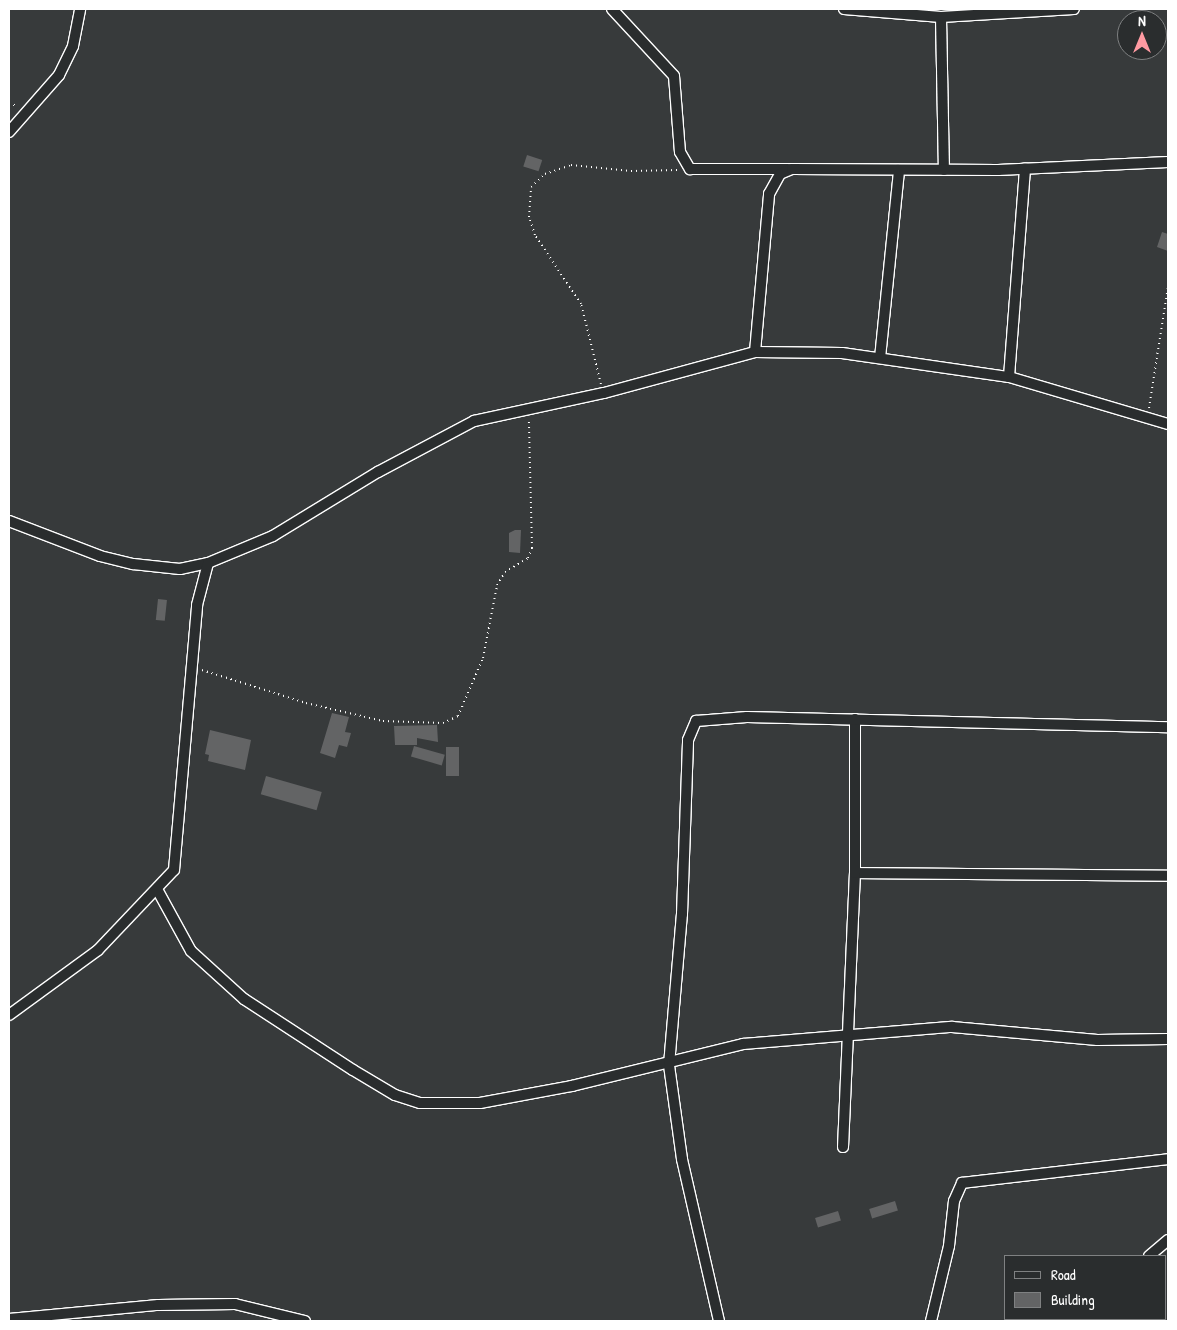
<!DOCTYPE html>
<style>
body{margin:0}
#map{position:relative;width:1177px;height:1330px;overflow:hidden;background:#373a3b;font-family:"Patrick Hand",sans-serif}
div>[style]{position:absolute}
.building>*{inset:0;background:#636465;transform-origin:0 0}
.path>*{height:2px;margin-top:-1px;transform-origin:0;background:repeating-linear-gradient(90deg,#fff 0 1px,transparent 0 5px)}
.roads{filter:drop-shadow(1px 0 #fff) drop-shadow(-1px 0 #fff) drop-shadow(0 1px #fff) drop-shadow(0 -1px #fff)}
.street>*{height:10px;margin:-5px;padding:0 5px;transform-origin:5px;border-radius:5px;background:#2a2d2e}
span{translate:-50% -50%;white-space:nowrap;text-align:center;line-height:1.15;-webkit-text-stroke:4px #2a2d2e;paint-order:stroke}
.frame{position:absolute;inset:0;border:10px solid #fff;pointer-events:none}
.legend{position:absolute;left:1004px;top:1255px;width:162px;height:65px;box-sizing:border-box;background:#2a2d2e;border:1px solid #7f8182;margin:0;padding:6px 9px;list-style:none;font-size:15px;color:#fff}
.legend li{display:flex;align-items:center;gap:10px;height:25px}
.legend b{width:25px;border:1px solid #7f8182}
.north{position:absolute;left:1117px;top:10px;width:50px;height:50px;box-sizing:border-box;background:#2a2d2e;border:1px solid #7f8182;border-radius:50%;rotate:0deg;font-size:14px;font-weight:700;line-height:20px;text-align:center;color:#fff}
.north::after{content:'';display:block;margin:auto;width:18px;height:22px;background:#ff9aa2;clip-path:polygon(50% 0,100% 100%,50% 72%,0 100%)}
</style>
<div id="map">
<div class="building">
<div style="left:527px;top:155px;width:16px;height:12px;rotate:18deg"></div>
<div style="clip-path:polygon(1162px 232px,1168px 234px,1168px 251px,1157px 247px)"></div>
<div style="clip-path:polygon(515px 530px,521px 530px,520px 553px,509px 552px,509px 533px)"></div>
<div style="left:158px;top:599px;width:9px;height:21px;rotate:6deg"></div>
<div style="clip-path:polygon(332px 713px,349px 717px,345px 732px,351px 733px,347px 747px,339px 745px,335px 758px,320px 753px)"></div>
<div style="clip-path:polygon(437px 725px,438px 742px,417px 738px,417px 745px,395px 745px,394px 726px)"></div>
<div style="clip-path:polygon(210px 730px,251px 740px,245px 770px,208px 761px,209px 755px,205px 754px)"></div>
<div style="left:414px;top:746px;width:32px;height:11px;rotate:16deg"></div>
<div style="left:446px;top:747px;width:13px;height:29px"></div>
<div style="left:266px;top:776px;width:58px;height:19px;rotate:16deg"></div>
<div style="left:895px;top:1201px;width:10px;height:27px;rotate:73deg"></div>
<div style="left:838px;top:1211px;width:10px;height:24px;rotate:73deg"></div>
</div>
<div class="path">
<div style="left:9px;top:103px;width:9px;rotate:21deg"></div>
<div style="left:601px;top:384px;width:82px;rotate:-104deg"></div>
<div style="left:581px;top:304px;width:83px;rotate:-123.7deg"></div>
<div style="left:535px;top:235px;width:19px;rotate:-108deg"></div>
<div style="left:529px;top:217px;width:30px;rotate:-86deg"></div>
<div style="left:531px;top:187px;width:19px;rotate:-43deg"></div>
<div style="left:545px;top:174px;width:28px;rotate:-19deg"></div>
<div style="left:571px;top:165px;width:60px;rotate:5.7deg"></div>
<div style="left:631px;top:171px;width:47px;rotate:-1.2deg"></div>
<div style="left:1149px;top:408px;width:122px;rotate:-81.1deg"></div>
<div style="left:202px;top:670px;width:109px;rotate:17.6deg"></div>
<div style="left:306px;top:703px;width:79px;rotate:13.2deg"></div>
<div style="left:383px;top:721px;width:60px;rotate:1.9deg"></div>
<div style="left:443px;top:723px;width:17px;rotate:-25deg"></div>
<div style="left:458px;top:716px;width:63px;rotate:-66.7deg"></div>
<div style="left:483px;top:658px;width:74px;rotate:-79.1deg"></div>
<div style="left:497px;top:585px;width:15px;rotate:-58deg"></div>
<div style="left:505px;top:572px;width:27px;rotate:-31deg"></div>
<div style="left:528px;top:558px;width:11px;rotate:-68deg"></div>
<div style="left:532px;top:548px;width:127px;rotate:-91.4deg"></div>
</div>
<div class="roads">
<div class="street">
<div style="left:612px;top:9px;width:91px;rotate:47.2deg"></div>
<div style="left:674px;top:76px;width:76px;rotate:85.5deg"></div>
<div style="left:680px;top:152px;width:20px;rotate:60deg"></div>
<div style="left:690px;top:169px;width:98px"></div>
<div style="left:844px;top:9px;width:97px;rotate:4.7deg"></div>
<div style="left:941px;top:17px;width:133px;rotate:-3.4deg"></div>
<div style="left:941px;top:17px;width:153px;rotate:88.9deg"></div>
<div style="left:9px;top:132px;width:76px;rotate:-48.7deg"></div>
<div style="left:59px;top:75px;width:32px;rotate:-64deg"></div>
<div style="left:73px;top:46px;width:38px;rotate:-79deg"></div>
<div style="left:755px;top:352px;width:159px;rotate:-84.9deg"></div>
<div style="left:769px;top:194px;width:23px;rotate:-61deg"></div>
<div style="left:780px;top:174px;width:13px;rotate:-23deg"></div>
<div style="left:792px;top:169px;width:206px;rotate:0.3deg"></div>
<div style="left:998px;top:170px;width:170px;rotate:-2.7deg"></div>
<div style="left:880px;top:358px;width:189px;rotate:-84.2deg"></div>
<div style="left:1009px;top:377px;width:209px;rotate:-85.6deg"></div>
<div style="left:9px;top:521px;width:97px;rotate:21deg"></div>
<div style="left:100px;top:556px;width:34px;rotate:14deg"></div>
<div style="left:133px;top:564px;width:47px;rotate:6.1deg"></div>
<div style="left:180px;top:569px;width:29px;rotate:-12deg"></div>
<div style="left:208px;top:563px;width:70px;rotate:-22.6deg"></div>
<div style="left:273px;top:536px;width:123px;rotate:-31.4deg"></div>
<div style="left:378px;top:472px;width:109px;rotate:-28deg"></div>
<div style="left:474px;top:421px;width:133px;rotate:-12.2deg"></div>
<div style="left:604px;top:393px;width:156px;rotate:-15.2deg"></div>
<div style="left:755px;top:352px;width:87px;rotate:0.7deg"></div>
<div style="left:842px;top:353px;width:169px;rotate:8.2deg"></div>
<div style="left:1009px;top:377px;width:166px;rotate:16.5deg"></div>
<div style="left:855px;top:873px;width:313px;rotate:0.5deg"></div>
<div style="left:158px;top:891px;width:68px;rotate:61.2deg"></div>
<div style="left:191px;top:951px;width:72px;rotate:42.2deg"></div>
<div style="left:244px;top:999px;width:130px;rotate:33.1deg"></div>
<div style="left:353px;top:1070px;width:49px;rotate:30.8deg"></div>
<div style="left:395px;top:1095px;width:26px;rotate:18deg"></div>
<div style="left:420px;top:1103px;width:60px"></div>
<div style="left:480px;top:1103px;width:94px;rotate:-10.5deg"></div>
<div style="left:572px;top:1086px;width:176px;rotate:-13.8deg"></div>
<div style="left:743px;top:1044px;width:210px;rotate:-4.7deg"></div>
<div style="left:952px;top:1027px;width:146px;rotate:5.1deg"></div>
<div style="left:1097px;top:1040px;width:71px;rotate:-0.8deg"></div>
<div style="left:9px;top:1015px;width:110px;rotate:-36.1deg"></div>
<div style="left:98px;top:950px;width:110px;rotate:-46.5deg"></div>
<div style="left:174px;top:870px;width:266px;rotate:-85deg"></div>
<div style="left:197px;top:605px;width:43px;rotate:-75.3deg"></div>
<div style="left:843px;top:1147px;width:274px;rotate:-87.5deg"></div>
<div style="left:855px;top:873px;width:154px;rotate:-90deg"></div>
<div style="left:1149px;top:1256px;width:25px;rotate:-40deg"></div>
<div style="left:9px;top:1319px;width:150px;rotate:-5.4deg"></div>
<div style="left:158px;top:1305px;width:77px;rotate:-0.7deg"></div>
<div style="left:235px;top:1304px;width:72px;rotate:13.7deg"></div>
<div style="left:719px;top:1321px;width:166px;rotate:-102.9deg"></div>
<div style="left:682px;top:1159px;width:95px;rotate:-97.9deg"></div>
<div style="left:669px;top:1065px;width:152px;rotate:-85.1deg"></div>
<div style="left:682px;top:914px;width:174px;rotate:-88deg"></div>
<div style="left:688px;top:740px;width:21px;rotate:-67deg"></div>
<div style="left:696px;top:721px;width:51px;rotate:-4.5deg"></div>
<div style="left:747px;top:717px;width:421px;rotate:1.4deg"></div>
<div style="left:931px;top:1321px;width:77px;rotate:-76.5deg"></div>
<div style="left:949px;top:1246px;width:45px;rotate:-83.7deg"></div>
<div style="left:954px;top:1201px;width:20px;rotate:-66deg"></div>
<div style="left:962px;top:1183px;width:207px;rotate:-6.6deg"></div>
<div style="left:1088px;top:1321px;width:3px;rotate:-45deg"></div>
</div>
</div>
<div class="frame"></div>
<ul class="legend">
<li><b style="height:6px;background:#2a2d2e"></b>Road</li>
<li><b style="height:14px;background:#636465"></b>Building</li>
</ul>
<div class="north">N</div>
</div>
